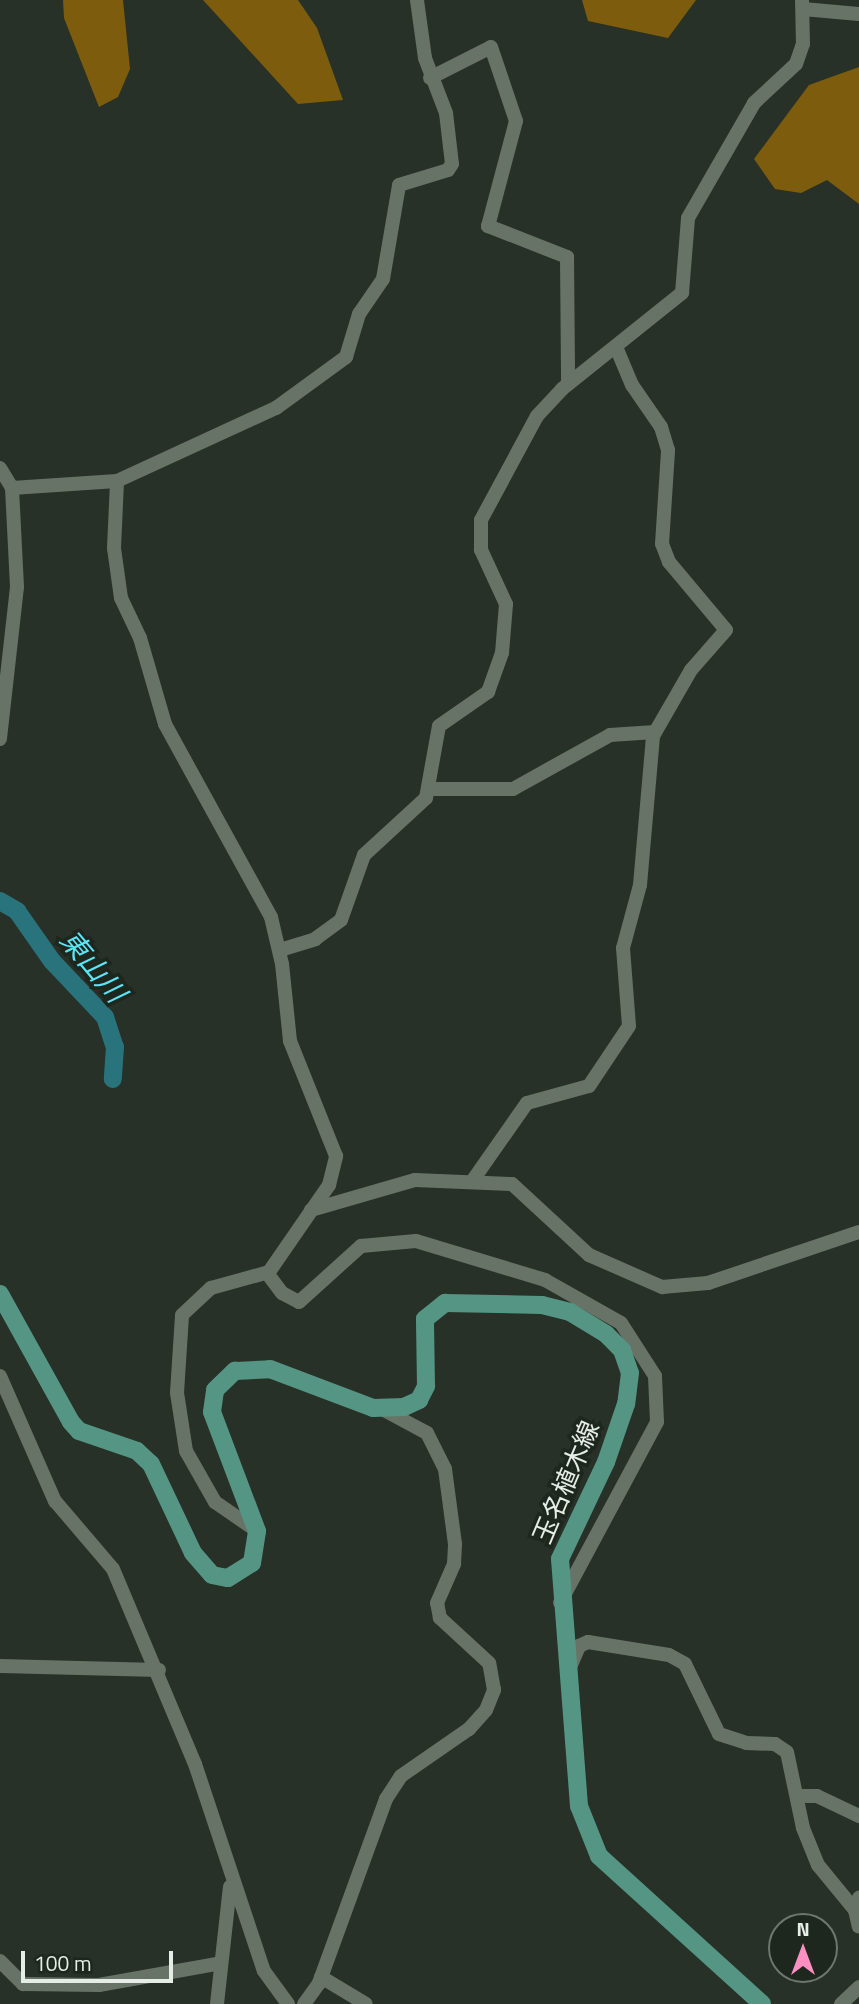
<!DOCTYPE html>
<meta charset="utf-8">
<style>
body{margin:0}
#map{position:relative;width:859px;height:2004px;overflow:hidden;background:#273127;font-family:"Titillium Web","Noto Sans JP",sans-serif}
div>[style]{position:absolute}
.forest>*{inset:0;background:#7d5d0d}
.river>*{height:18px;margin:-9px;padding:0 9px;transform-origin:9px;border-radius:9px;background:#29737d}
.minor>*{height:14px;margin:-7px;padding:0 7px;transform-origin:7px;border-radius:7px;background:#687368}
.major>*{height:18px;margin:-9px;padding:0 9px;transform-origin:9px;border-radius:9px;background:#559583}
span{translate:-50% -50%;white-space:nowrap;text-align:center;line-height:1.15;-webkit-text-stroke:7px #1e271e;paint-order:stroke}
.street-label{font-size:26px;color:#e6ece6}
.water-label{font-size:28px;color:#5ae6f8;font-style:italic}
.north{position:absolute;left:768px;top:1913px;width:70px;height:70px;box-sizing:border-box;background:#1e271e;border:2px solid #6e766e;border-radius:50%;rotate:0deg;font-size:19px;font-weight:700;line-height:28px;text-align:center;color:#e6ece6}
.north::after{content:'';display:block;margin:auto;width:24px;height:32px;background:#fc8fc2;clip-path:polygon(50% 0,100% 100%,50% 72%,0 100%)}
.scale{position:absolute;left:21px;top:1951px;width:152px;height:32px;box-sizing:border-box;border:4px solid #e6ece6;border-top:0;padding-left:9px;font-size:21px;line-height:24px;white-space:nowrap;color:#e6ece6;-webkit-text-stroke:5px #1e271e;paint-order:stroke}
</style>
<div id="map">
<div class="forest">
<div style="clip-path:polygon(63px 0,123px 0,130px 69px,118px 97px,99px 107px,64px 18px)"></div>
<div style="clip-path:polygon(203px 0,298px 0,317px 28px,343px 100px,298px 104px)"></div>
<div style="clip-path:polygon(582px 0,696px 0,668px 38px,588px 21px)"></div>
<div style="clip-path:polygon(859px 67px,859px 204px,827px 180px,801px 193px,775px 189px,754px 159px,809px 85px)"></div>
</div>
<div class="river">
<div style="left:0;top:901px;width:20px;rotate:30deg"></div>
<div style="left:17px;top:911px;width:61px;rotate:55deg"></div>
<div style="left:52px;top:961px;width:77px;rotate:46.6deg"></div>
<div style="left:105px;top:1017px;width:32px;rotate:72deg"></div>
<div style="left:115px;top:1047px;width:32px;rotate:94deg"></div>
</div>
<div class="minor">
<div style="left:803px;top:9px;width:56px;rotate:5.1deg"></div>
<div style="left:430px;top:78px;width:68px;rotate:-26.9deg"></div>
<div style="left:491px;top:47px;width:78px;rotate:71.3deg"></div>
<div style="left:516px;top:121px;width:109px;rotate:104.9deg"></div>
<div style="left:488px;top:226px;width:85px;rotate:21.4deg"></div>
<div style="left:567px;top:257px;width:127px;rotate:89.5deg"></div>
<div style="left:0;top:468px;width:23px;rotate:59deg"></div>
<div style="left:12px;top:488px;width:99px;rotate:87.1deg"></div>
<div style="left:17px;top:587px;width:153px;rotate:96.4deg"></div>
<div style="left:12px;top:488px;width:105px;rotate:-3.8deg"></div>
<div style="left:428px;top:789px;width:85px"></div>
<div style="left:513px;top:789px;width:111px;rotate:-29.1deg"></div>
<div style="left:610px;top:735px;width:45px;rotate:-3.8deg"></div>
<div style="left:280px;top:950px;width:37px;rotate:-17deg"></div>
<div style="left:315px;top:939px;width:32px;rotate:-36deg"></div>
<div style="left:341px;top:920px;width:69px;rotate:-70.5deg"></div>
<div style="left:364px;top:855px;width:84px;rotate:-42.6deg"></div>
<div style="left:426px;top:798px;width:73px;rotate:-79.8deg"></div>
<div style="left:439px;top:726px;width:60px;rotate:-34.8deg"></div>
<div style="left:488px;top:692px;width:41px;rotate:-70.3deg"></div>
<div style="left:502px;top:653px;width:49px;rotate:-85.3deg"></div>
<div style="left:506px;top:604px;width:60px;rotate:-114.8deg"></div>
<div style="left:481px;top:550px;width:30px;rotate:-90deg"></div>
<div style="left:481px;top:520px;width:118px;rotate:-61.7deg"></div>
<div style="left:537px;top:416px;width:37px;rotate:-47deg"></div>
<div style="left:562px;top:389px;width:154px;rotate:-38.7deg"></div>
<div style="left:682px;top:293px;width:75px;rotate:-85.4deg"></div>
<div style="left:688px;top:218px;width:133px;rotate:-60.1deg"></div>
<div style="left:754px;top:103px;width:57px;rotate:-42.9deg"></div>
<div style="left:796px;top:64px;width:21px;rotate:-71deg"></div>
<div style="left:803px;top:44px;width:44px;rotate:-91.3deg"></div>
<div style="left:473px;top:1180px;width:94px;rotate:-55deg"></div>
<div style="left:527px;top:1103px;width:64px;rotate:-15.3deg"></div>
<div style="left:589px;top:1086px;width:72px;rotate:-56.3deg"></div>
<div style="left:629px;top:1026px;width:78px;rotate:-94.4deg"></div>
<div style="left:623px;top:948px;width:65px;rotate:-74.9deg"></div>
<div style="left:640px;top:885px;width:150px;rotate:-85deg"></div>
<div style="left:653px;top:736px;width:76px;rotate:-60.1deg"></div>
<div style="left:691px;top:670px;width:53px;rotate:-48.8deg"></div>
<div style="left:726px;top:630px;width:89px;rotate:-130deg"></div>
<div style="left:669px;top:562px;width:19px;rotate:-111deg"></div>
<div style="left:662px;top:544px;width:94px;rotate:-86.3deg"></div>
<div style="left:668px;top:450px;width:24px;rotate:-107deg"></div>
<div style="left:661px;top:427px;width:51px;rotate:-124.6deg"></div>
<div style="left:632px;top:385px;width:41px;rotate:-112.8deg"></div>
<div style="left:311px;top:1210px;width:108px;rotate:-16.1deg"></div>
<div style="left:415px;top:1180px;width:97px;rotate:2.4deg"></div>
<div style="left:512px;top:1184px;width:105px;rotate:42.7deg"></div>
<div style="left:589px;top:1255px;width:80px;rotate:23.7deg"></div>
<div style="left:662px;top:1287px;width:46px;rotate:-5deg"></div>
<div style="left:708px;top:1283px;width:159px;rotate:-18.7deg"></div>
<div style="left:267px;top:1273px;width:25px;rotate:53deg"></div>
<div style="left:282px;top:1293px;width:19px;rotate:28deg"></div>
<div style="left:299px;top:1302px;width:84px;rotate:-42.1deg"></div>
<div style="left:361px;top:1246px;width:55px;rotate:-5.2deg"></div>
<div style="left:416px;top:1241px;width:135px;rotate:16.8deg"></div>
<div style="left:545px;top:1280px;width:87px;rotate:29.5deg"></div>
<div style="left:621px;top:1323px;width:63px;rotate:57.3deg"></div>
<div style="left:655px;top:1376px;width:46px;rotate:87.5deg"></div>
<div style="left:657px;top:1422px;width:205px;rotate:118.2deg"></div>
<div style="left:0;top:1376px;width:137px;rotate:66.3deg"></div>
<div style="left:55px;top:1501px;width:89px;rotate:49.5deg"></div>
<div style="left:113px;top:1569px;width:212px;rotate:67.2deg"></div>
<div style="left:195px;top:1764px;width:218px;rotate:71.6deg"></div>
<div style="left:264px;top:1971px;width:41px;rotate:54deg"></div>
<div style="left:257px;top:1531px;width:51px;rotate:-145.4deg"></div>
<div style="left:215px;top:1502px;width:59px;rotate:-119.6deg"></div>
<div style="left:186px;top:1451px;width:59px;rotate:-98.8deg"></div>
<div style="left:177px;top:1393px;width:78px;rotate:-86.3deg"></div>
<div style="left:182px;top:1315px;width:40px;rotate:-43deg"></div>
<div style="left:211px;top:1288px;width:60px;rotate:-15.4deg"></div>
<div style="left:269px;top:1272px;width:106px;rotate:-55.4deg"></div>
<div style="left:329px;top:1185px;width:30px;rotate:-76deg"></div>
<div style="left:336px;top:1156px;width:124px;rotate:-111.8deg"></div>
<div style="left:290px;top:1041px;width:77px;rotate:-95.9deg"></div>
<div style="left:282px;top:964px;width:48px;rotate:-103.2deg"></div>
<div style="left:271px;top:917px;width:220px;rotate:-118.8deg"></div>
<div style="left:165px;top:724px;width:90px;rotate:-106.2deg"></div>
<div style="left:140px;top:638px;width:44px;rotate:-115.4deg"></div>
<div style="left:121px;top:598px;width:50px;rotate:-98deg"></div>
<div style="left:114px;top:548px;width:67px;rotate:-87.4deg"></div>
<div style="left:117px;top:481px;width:175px;rotate:-24.7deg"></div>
<div style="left:276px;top:408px;width:87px;rotate:-36.1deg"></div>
<div style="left:346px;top:357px;width:45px;rotate:-73.2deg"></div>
<div style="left:359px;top:314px;width:42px;rotate:-55.6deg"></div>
<div style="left:383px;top:279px;width:95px;rotate:-80.3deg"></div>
<div style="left:399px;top:185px;width:51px;rotate:-17deg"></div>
<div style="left:448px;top:170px;width:7px;rotate:-56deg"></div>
<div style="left:452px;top:164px;width:51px;rotate:-96.7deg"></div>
<div style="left:446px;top:113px;width:59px;rotate:-110.9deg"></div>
<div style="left:425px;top:58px;width:59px;rotate:-97.9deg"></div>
<div style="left:571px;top:1665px;width:21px;rotate:-67deg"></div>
<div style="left:579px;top:1646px;width:10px;rotate:-24deg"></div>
<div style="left:588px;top:1642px;width:82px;rotate:9.1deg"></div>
<div style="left:669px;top:1655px;width:18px;rotate:29deg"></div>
<div style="left:685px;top:1664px;width:78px;rotate:64.1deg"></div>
<div style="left:719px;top:1734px;width:28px;rotate:18deg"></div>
<div style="left:746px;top:1743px;width:29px;rotate:2deg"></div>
<div style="left:775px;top:1744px;width:14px;rotate:34deg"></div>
<div style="left:787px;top:1752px;width:78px;rotate:78.1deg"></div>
<div style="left:803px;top:1828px;width:40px;rotate:68deg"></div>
<div style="left:818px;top:1865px;width:58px;rotate:50.6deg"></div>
<div style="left:855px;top:1910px;width:13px;rotate:-72deg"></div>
<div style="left:0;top:1666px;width:159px;rotate:1.4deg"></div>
<div style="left:798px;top:1796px;width:19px"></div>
<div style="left:817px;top:1796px;width:47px;rotate:25.5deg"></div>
<div style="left:855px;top:1910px;width:17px;rotate:77deg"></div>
<div style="left:0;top:1961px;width:33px;rotate:45deg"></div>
<div style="left:23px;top:1984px;width:76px;rotate:0.8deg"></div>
<div style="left:99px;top:1985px;width:124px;rotate:-10.2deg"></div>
<div style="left:321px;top:1977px;width:52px;rotate:31deg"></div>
<div style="left:217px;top:2004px;width:118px;rotate:-83.7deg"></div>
<div style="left:304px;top:2004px;width:26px;rotate:-54deg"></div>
<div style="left:319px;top:1983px;width:196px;rotate:-70deg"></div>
<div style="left:386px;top:1799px;width:27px;rotate:-57deg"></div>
<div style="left:401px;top:1776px;width:83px;rotate:-34.7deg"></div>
<div style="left:469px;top:1729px;width:25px;rotate:-48deg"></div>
<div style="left:486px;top:1710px;width:22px;rotate:-68deg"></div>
<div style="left:494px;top:1690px;width:27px;rotate:-100deg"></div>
<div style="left:489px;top:1663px;width:67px;rotate:-137.4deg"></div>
<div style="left:440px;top:1618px;width:15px;rotate:-101deg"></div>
<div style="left:437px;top:1603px;width:43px;rotate:-66.4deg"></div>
<div style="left:454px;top:1564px;width:20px;rotate:-87deg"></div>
<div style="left:455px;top:1544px;width:76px;rotate:-97.6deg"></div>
<div style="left:445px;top:1469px;width:40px;rotate:-116.6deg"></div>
<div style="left:427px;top:1433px;width:49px;rotate:-151.9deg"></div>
<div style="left:841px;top:2004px;width:25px;rotate:-43deg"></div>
</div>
<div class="major">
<div style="left:0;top:1294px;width:146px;rotate:61deg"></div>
<div style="left:71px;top:1422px;width:12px;rotate:48deg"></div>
<div style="left:79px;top:1431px;width:61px;rotate:19deg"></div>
<div style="left:137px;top:1451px;width:19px;rotate:43deg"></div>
<div style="left:151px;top:1464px;width:98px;rotate:64.7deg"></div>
<div style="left:193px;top:1553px;width:29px;rotate:49deg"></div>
<div style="left:212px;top:1575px;width:16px;rotate:11deg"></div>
<div style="left:228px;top:1578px;width:28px;rotate:-32deg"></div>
<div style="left:252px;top:1563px;width:32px;rotate:-81deg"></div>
<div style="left:257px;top:1531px;width:127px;rotate:-110.7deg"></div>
<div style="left:212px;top:1412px;width:22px;rotate:-82deg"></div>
<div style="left:215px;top:1390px;width:28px;rotate:-44deg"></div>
<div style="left:235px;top:1371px;width:35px;rotate:-3deg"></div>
<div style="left:270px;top:1369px;width:110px;rotate:20.7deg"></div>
<div style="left:373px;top:1408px;width:31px;rotate:-2deg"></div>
<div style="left:404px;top:1407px;width:17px;rotate:-25deg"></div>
<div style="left:419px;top:1400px;width:16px;rotate:-63deg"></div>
<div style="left:426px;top:1386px;width:67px;rotate:-90.9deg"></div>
<div style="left:425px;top:1319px;width:26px;rotate:-39deg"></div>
<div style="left:445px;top:1303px;width:97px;rotate:1.2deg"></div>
<div style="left:542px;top:1305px;width:29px;rotate:14deg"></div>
<div style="left:570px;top:1312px;width:42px;rotate:31.4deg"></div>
<div style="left:606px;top:1334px;width:23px;rotate:45deg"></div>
<div style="left:622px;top:1350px;width:24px;rotate:71deg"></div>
<div style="left:630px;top:1373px;width:31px;rotate:97deg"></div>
<div style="left:626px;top:1404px;width:61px;rotate:109deg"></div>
<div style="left:606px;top:1462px;width:107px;rotate:115.4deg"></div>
<div style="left:560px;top:1559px;width:248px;rotate:85.6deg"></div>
<div style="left:579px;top:1806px;width:54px;rotate:68.2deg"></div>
<div style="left:599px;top:1856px;width:220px;rotate:42.2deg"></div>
</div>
<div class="street-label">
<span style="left:566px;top:1482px;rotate:-67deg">玉名植木線</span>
</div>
<div class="water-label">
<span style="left:93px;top:966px;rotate:50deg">東山川</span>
</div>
<div class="north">N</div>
<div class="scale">100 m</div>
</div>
